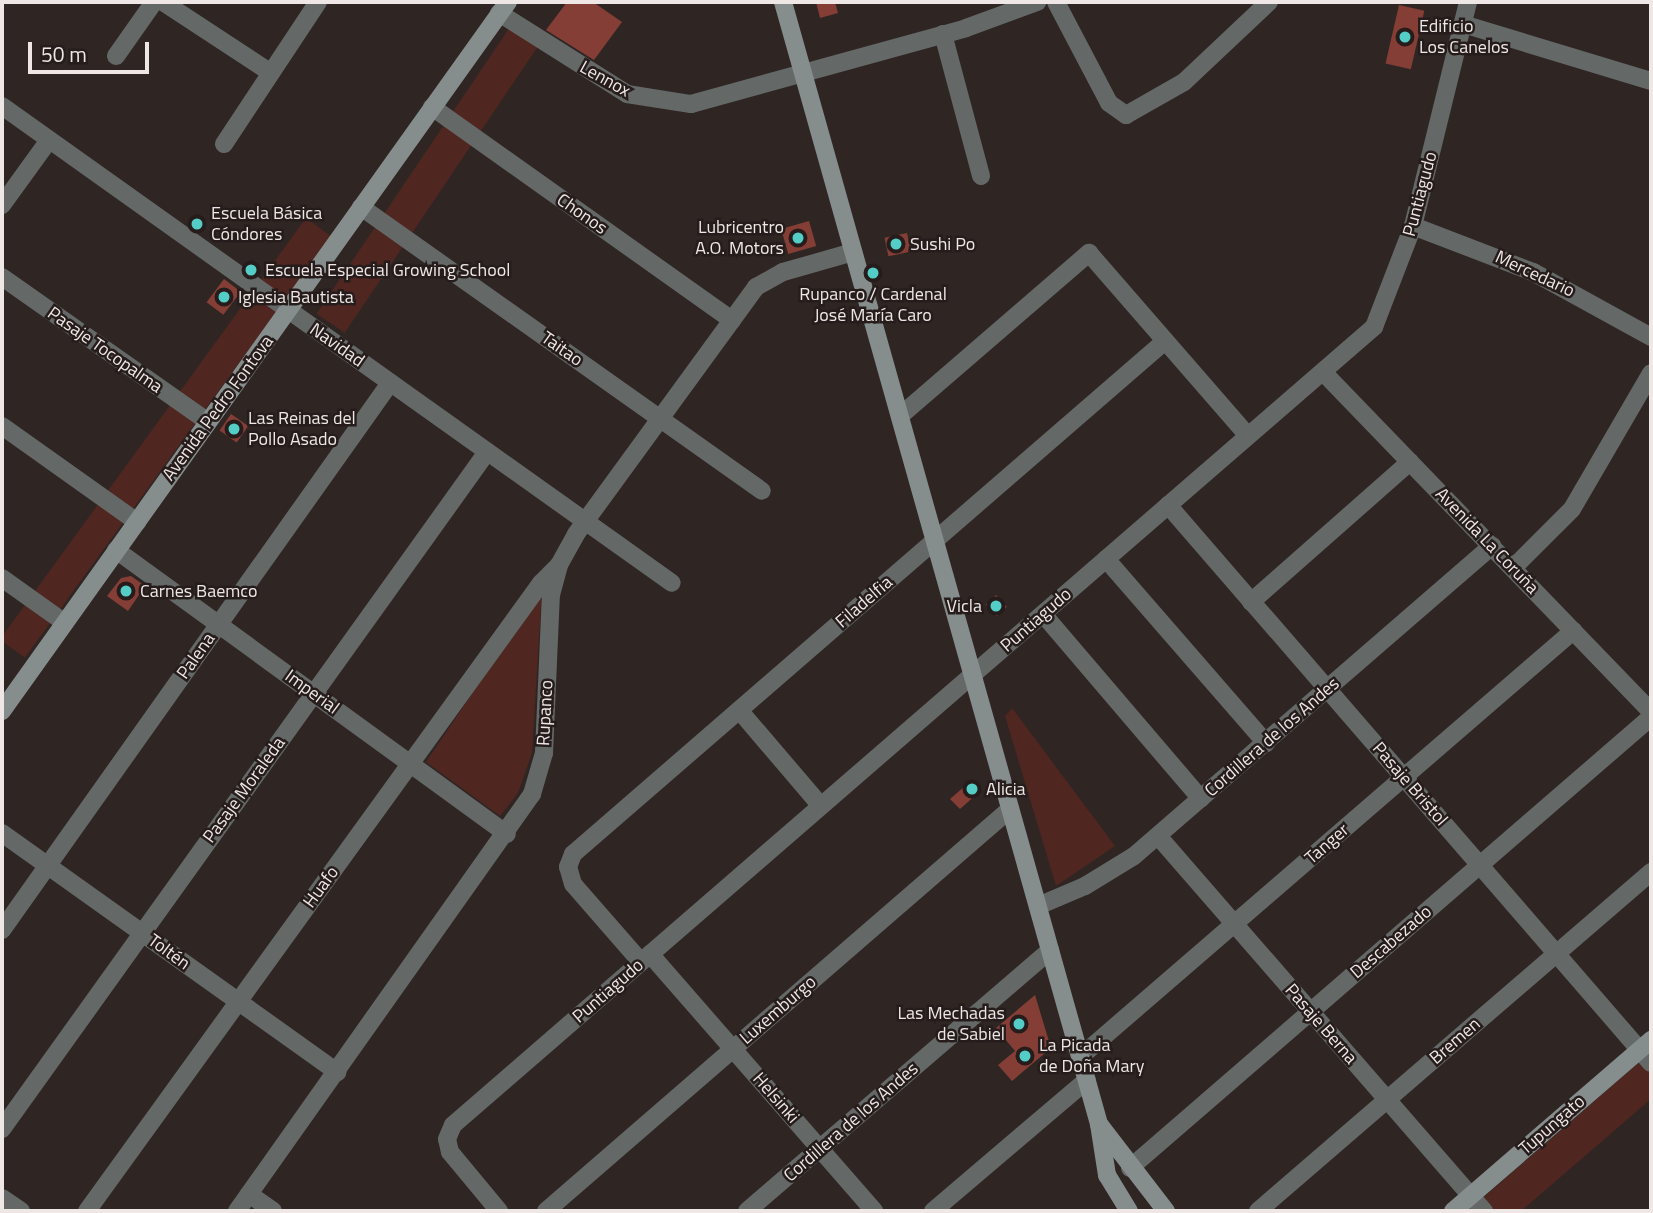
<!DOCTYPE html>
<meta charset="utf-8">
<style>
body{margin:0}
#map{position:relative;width:1653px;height:1213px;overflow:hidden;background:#2f2624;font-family:"Titillium Web",sans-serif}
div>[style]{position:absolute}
.green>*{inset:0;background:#4f2620;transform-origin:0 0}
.building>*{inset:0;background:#853e35;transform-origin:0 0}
.street>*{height:18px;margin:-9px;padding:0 9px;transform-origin:9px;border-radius:9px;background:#646968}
.secondary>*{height:18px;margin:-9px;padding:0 9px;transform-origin:9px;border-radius:9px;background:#858d8d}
.dots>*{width:19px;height:19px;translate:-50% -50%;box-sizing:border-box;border:4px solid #251c1b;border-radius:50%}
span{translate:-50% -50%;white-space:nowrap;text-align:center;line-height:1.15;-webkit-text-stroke:5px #251c1b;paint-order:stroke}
.poi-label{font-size:18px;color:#eee7e6}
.left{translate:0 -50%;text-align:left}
.right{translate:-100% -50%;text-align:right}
.street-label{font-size:18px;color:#eee7e6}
.frame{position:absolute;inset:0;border:4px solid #eee7e6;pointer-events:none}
.scale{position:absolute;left:28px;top:42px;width:121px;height:32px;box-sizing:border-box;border:4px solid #eee7e6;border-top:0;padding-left:9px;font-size:21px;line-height:24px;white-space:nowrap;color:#eee7e6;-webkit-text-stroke:5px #251c1b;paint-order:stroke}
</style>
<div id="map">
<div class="green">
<div style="left:510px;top:27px;width:34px;height:346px;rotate:34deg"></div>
<div style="left:306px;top:218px;width:31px;height:521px;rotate:36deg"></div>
<div style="clip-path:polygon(542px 590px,532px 753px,518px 793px,500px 816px,426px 762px)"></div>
<div style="clip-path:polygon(1012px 708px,1115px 846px,1056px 886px,1005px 716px)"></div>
<div style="clip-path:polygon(1651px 1052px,1651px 1099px,1521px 1211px,1468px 1211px)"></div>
</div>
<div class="building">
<div style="clip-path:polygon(567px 2px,593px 2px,622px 22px,594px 60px,546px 30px)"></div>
<div style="clip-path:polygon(816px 2px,835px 2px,838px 13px,820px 18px)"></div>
<div style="left:1399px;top:5px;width:26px;height:60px;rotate:13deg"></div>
<div style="left:809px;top:221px;width:26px;height:29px;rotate:74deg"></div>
<div style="left:907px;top:233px;width:19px;height:23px;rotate:78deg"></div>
<div style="left:224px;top:279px;width:21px;height:29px;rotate:37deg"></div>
<div style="left:231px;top:414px;width:21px;height:20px;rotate:35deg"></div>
<div style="clip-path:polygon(131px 576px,145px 586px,128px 611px,107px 596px,121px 578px)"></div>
<div style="left:996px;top:595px;width:16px;height:14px;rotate:47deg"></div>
<div style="clip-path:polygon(972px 780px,978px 793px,960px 809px,950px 799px)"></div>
<div style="clip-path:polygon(1035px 995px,1051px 1048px,1012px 1081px,998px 1065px,1015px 1051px,996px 1028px)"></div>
</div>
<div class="street">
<div style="left:163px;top:2px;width:129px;rotate:33.3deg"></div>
<div style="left:1056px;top:2px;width:114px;rotate:62.3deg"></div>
<div style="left:1109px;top:103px;width:21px;rotate:35deg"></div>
<div style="left:1126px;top:115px;width:67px;rotate:-29.6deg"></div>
<div style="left:1184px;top:82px;width:117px;rotate:-43.3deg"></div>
<div style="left:499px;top:13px;width:151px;rotate:32.3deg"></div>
<div style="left:627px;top:94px;width:65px;rotate:8.9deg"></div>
<div style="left:691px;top:104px;width:285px;rotate:-15.4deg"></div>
<div style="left:966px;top:28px;width:76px;rotate:-20.1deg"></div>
<div style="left:1463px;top:24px;width:196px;rotate:16.9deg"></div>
<div style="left:943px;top:34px;width:147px;rotate:75deg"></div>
<div style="left:116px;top:56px;width:66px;rotate:-54.9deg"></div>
<div style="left:2px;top:106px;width:822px;rotate:35.45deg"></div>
<div style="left:432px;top:107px;width:368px;rotate:35.4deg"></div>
<div style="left:224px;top:144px;width:170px;rotate:-56.5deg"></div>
<div style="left:2px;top:205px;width:80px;rotate:-54.1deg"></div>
<div style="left:361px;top:207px;width:491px;rotate:35.3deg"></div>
<div style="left:1413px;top:226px;width:129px;rotate:21deg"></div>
<div style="left:1533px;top:272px;width:135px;rotate:28.8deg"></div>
<div style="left:2px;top:277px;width:252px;rotate:35.1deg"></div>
<div style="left:1323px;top:372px;width:472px;rotate:46deg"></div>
<div style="left:900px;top:416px;width:250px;rotate:-40.8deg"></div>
<div style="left:1089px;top:253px;width:242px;rotate:49deg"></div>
<div style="left:2px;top:426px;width:166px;rotate:35.4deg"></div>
<div style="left:1168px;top:505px;width:738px;rotate:49.12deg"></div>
<div style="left:116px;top:550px;width:483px;rotate:36deg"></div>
<div style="left:1106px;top:559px;width:244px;rotate:49deg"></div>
<div style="left:1513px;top:568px;width:83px;rotate:-45deg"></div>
<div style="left:1572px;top:509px;width:157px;rotate:-59.8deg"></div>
<div style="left:2px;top:578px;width:77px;rotate:35.5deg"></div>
<div style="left:1251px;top:602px;width:212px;rotate:-41.4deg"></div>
<div style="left:1043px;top:614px;width:243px;rotate:49.5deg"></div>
<div style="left:739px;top:710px;width:126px;rotate:49.5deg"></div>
<div style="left:2px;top:833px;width:412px;rotate:35.5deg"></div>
<div style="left:1158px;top:836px;width:497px;rotate:49deg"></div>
<div style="left:1038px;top:906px;width:51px;rotate:-23.1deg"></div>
<div style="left:1085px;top:886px;width:57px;rotate:-31.5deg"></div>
<div style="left:1134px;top:856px;width:474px;rotate:-40.9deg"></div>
<div style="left:2px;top:930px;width:671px;rotate:-54.65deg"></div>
<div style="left:650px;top:954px;width:341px;rotate:48.9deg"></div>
<div style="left:641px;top:962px;width:103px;rotate:-131.1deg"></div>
<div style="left:573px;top:884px;width:18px;rotate:-106deg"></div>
<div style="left:568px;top:867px;width:14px;rotate:-69deg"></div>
<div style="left:573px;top:854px;width:783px;rotate:-40.91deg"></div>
<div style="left:1080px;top:1057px;width:652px;rotate:-40.83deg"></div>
<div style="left:2px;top:1129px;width:833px;rotate:-54.38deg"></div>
<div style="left:1130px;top:1168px;width:689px;rotate:-40.88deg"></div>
<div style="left:249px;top:1194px;width:29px;rotate:35deg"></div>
<div style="left:2px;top:1198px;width:23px;rotate:34deg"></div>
<div style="left:87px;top:1211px;width:775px;rotate:-54.14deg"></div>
<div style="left:541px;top:583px;width:25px;rotate:-45deg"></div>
<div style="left:237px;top:1211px;width:511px;rotate:-54.72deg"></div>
<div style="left:532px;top:794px;width:43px;rotate:-73.7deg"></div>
<div style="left:544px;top:753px;width:158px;rotate:-87.5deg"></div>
<div style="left:551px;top:595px;width:31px;rotate:-75deg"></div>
<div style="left:559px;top:565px;width:35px;rotate:-61deg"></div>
<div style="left:576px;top:534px;width:306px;rotate:-53.9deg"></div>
<div style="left:756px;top:287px;width:31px;rotate:-29deg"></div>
<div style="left:783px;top:272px;width:73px;rotate:-15.9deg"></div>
<div style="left:499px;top:1211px;width:77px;rotate:-129.7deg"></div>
<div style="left:450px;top:1152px;width:13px;rotate:-103deg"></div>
<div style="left:447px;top:1139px;width:15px;rotate:-67deg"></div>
<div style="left:453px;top:1125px;width:1219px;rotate:-40.91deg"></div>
<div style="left:1374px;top:327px;width:108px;rotate:-68.9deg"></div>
<div style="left:1413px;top:226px;width:231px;rotate:-76.2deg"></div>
<div style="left:546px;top:1211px;width:614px;rotate:-40.9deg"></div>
<div style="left:747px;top:1211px;width:400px;rotate:-40.7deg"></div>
<div style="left:933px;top:1211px;width:202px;rotate:-40.4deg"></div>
<div style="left:1258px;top:1211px;width:519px;rotate:-40.78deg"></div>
</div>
<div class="secondary">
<div style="left:783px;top:2px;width:1166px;rotate:74.27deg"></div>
<div style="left:1099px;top:1124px;width:52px;rotate:81.1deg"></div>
<div style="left:1107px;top:1175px;width:42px;rotate:58.6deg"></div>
<div style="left:2px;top:711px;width:871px;rotate:-54.49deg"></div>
<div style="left:1099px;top:1124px;width:110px;rotate:52.4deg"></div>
<div style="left:1453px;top:1211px;width:262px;rotate:-40.8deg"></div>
</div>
<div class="dots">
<div style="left:1405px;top:37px;background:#54cdc7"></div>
<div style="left:197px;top:224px;background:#54cdc7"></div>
<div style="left:798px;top:238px;background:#54cdc7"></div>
<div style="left:896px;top:244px;background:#54cdc7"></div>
<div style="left:251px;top:270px;background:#54cdc7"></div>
<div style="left:873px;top:273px;background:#54cdc7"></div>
<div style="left:224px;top:297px;background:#54cdc7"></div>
<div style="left:234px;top:429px;background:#54cdc7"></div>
<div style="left:126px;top:591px;background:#54cdc7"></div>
<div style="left:996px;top:606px;background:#54cdc7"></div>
<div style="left:972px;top:789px;background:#54cdc7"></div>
<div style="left:1019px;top:1024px;background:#54cdc7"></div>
<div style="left:1025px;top:1056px;background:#54cdc7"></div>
</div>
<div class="poi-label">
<span class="left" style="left:1419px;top:37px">Edificio<br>Los Canelos</span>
<span class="left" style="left:211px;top:224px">Escuela Básica<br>Cóndores</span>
<span class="right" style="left:784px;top:238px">Lubricentro<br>A.O. Motors</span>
<span class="left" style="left:910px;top:244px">Sushi Po</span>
<span class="left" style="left:265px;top:270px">Escuela Especial Growing School</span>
<span style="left:873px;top:305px">Rupanco / Cardenal<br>José María Caro</span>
<span class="left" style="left:238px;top:297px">Iglesia Bautista</span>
<span class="left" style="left:248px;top:429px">Las Reinas del<br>Pollo Asado</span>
<span class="left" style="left:140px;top:591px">Carnes Baemco</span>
<span class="right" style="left:982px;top:606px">Vicla</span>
<span class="left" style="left:986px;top:789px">Alicia</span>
<span class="right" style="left:1005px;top:1024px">Las Mechadas<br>de Sabiel</span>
<span class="left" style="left:1039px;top:1056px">La Picada<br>de Doña Mary</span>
</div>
<div class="street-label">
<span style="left:605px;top:79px;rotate:29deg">Lennox</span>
<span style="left:1420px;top:194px;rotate:-75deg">Puntiagudo</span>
<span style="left:582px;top:214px;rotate:35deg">Chonos</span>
<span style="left:1535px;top:274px;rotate:25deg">Mercedario</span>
<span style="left:337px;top:345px;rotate:35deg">Navidad</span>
<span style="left:562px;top:349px;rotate:35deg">Taitao</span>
<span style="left:105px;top:350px;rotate:35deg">Pasaje Tocopalma</span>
<span style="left:218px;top:408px;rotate:-54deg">Avenida Pedro Fontova</span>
<span style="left:1487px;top:541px;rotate:46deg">Avenida La Coruña</span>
<span style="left:864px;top:602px;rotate:-41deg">Filadelfia</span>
<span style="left:1036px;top:620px;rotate:-41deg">Puntiagudo</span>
<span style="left:196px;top:656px;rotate:-55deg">Palena</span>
<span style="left:312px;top:692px;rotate:36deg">Imperial</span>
<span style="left:545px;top:713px;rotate:-87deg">Rupanco</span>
<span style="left:1272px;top:737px;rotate:-41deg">Cordillera de los Andes</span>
<span style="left:1410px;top:784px;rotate:49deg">Pasaje Bristol</span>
<span style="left:244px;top:790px;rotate:-54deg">Pasaje Moraleda</span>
<span style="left:1327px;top:844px;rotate:-41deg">Tanger</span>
<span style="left:321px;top:887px;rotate:-54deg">Huafo</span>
<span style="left:1391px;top:942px;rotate:-41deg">Descabezado</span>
<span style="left:169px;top:952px;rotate:36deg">Toltén</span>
<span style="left:608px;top:991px;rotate:-41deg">Puntiagudo</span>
<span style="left:778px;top:1010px;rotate:-41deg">Luxemburgo</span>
<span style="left:1321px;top:1024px;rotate:49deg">Pasaje Berna</span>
<span style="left:1455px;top:1041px;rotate:-41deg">Bremen</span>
<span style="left:776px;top:1098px;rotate:49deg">Helsinki</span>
<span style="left:851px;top:1122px;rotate:-41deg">Cordillera de los Andes</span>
<span style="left:1552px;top:1125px;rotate:-41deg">Tupungato</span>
</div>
<div class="frame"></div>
<div class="scale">50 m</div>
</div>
